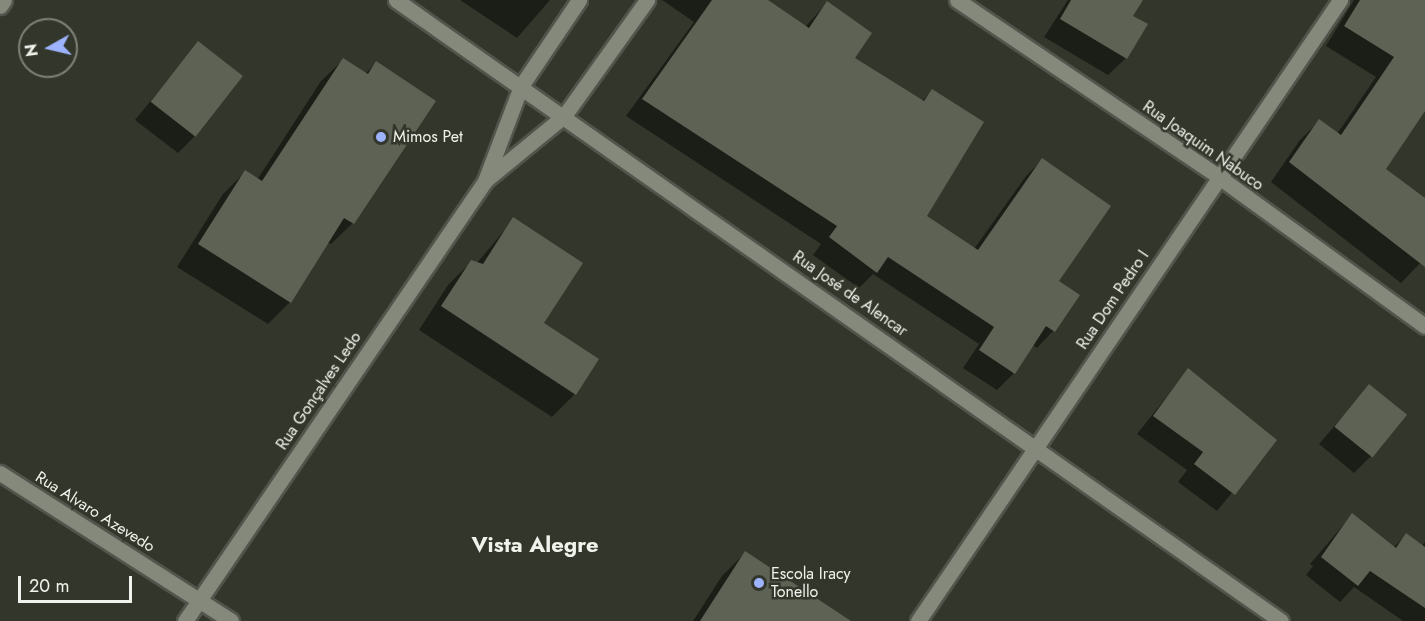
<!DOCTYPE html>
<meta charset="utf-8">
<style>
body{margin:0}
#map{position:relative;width:1425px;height:621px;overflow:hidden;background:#33372b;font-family:Jost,sans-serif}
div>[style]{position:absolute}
.shadow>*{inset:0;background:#0007}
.building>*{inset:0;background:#5e6255;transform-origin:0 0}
.roads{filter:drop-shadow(2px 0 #52554c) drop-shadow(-2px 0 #52554c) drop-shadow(0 2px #52554c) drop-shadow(0 -2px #52554c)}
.street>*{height:15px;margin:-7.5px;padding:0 7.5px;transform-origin:7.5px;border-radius:7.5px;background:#85897c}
.secondary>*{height:15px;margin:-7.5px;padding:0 7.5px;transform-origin:7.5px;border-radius:7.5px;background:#85897c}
.dots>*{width:16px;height:16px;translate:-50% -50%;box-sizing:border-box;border:3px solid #33372b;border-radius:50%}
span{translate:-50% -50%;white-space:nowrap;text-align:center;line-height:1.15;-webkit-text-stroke:5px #33372b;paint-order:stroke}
.poi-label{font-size:16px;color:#f0f3eb}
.left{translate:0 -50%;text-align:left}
.street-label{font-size:16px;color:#f0f3eb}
.district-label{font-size:22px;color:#f0f3eb;font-weight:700}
.north{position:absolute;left:18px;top:18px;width:60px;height:60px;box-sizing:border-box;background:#33372b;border:2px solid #7f8278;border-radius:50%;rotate:262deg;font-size:16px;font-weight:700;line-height:24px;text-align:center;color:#f0f3eb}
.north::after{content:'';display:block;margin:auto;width:21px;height:27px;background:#9eb3fd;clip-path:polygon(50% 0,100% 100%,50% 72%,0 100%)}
.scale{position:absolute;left:18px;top:576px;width:114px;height:27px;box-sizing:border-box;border:3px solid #f0f3eb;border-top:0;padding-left:8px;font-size:18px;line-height:21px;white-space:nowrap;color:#f0f3eb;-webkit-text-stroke:4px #33372b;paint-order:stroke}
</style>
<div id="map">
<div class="shadow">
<div style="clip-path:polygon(460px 0,550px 0,517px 38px)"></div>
<div style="clip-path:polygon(662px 0,766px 0,805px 27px,827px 3px,853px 59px,921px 102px,932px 91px,925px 217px,974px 249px,1026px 176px,1042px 160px,1057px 281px,1053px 331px,1037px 348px,1032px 344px,1014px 373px,997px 390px,963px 368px,979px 344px,873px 274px,859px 288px,813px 255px,821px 244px,626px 116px,694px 22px)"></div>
<div style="clip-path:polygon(1068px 0,1141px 0,1131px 17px,1146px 25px,1126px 58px,1108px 75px,1044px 37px)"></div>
<div style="clip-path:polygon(1354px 0,1425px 0,1425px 108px,1384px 170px,1425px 200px,1425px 258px,1401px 283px,1271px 182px,1300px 140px,1319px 121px,1337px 134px,1376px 77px,1326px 46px)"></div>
<div style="clip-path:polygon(198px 43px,195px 136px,178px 153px,135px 120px)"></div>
<div style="clip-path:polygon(343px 60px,365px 74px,376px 63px,353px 223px,331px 244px,327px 242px,290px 302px,268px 324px,177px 267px,223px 194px,245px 172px,257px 180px,321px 81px)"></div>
<div style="clip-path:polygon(514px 219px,542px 324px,575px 394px,552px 417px,419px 330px,448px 285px,471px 262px,476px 264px)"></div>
<div style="clip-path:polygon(1188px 370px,1275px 440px,1217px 511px,1178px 482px,1187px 470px,1137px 434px)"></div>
<div style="clip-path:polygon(1369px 386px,1371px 456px,1354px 473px,1319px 444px)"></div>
<div style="clip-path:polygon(1352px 515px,1393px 548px,1406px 535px,1422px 546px,1425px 542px,1425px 621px,1403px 621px,1354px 587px,1340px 602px,1306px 575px,1313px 566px,1310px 564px)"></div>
<div style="clip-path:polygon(745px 553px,835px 621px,693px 621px,722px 576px)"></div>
</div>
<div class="building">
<div style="clip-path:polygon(712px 0,768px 0,809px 28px,827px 1px,872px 33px,855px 58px,924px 101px,932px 89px,984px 122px,927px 216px,978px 250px,1042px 158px,1111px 206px,1059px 281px,1080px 295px,1055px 332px,1046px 326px,1015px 374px,979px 350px,994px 327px,888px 257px,877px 273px,829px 237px,837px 226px,642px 99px)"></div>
<div style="clip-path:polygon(1071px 0,1143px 0,1133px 16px,1148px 24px,1127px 59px,1060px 19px)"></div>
<div style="clip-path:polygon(1360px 0,1425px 0,1425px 111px,1386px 169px,1425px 198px,1425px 267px,1289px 162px,1319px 119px,1341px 135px,1394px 57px,1344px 26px)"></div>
<div style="left:198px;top:41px;width:57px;height:77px;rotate:38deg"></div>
<div style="clip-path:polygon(343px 58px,368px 74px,376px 61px,436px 101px,354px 224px,344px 218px,291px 303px,198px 244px,245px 170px,262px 181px)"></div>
<div style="clip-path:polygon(513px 217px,583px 263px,544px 323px,599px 359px,576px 395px,441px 306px,471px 260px,483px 264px)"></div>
<div style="clip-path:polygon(1188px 368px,1277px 440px,1235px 495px,1194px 464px,1203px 452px,1153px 416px)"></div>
<div style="left:1369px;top:384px;width:49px;height:55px;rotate:39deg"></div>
<div style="clip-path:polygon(1352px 513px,1396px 548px,1406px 533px,1425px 547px,1425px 608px,1370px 571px,1358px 586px,1321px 557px)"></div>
<div style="clip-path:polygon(745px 551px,851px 621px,700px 621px)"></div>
</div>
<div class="roads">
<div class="street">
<div style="left:957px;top:0;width:316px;rotate:34deg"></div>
<div style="left:1219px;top:177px;width:254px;rotate:35.9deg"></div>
<div style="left:0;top:6px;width:7px;rotate:-56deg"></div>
<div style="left:0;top:473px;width:274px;rotate:32.6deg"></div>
<div style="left:918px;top:621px;width:751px;rotate:-55.8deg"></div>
</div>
<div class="secondary">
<div style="left:396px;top:0;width:1081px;rotate:35.06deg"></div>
<div style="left:487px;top:179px;width:99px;rotate:-39.3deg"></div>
<div style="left:564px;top:116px;width:143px;rotate:-54.4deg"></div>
<div style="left:185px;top:621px;width:533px;rotate:-55.71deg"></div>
<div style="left:485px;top:181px;width:102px;rotate:-69.2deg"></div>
<div style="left:521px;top:86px;width:104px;rotate:-56deg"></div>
</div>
</div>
<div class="dots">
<div style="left:381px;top:137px;background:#9eb3fd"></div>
<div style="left:759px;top:583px;background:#9eb3fd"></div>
</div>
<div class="poi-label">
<span class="left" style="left:393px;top:137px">Mimos Pet</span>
<span class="left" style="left:771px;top:583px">Escola Iracy<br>Tonello</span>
</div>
<div class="street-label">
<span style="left:1203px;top:146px;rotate:35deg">Rua Joaquim Nabuco</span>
<span style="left:850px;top:294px;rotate:35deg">Rua José de Alencar</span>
<span style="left:1113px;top:300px;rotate:-56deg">Rua Dom Pedro I</span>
<span style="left:319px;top:391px;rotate:-56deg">Rua Gonçalves Ledo</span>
<span style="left:95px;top:512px;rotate:32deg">Rua Alvaro Azevedo</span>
</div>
<div class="district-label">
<span style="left:535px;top:545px">Vista Alegre</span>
</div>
<div class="north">N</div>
<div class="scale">20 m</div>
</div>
